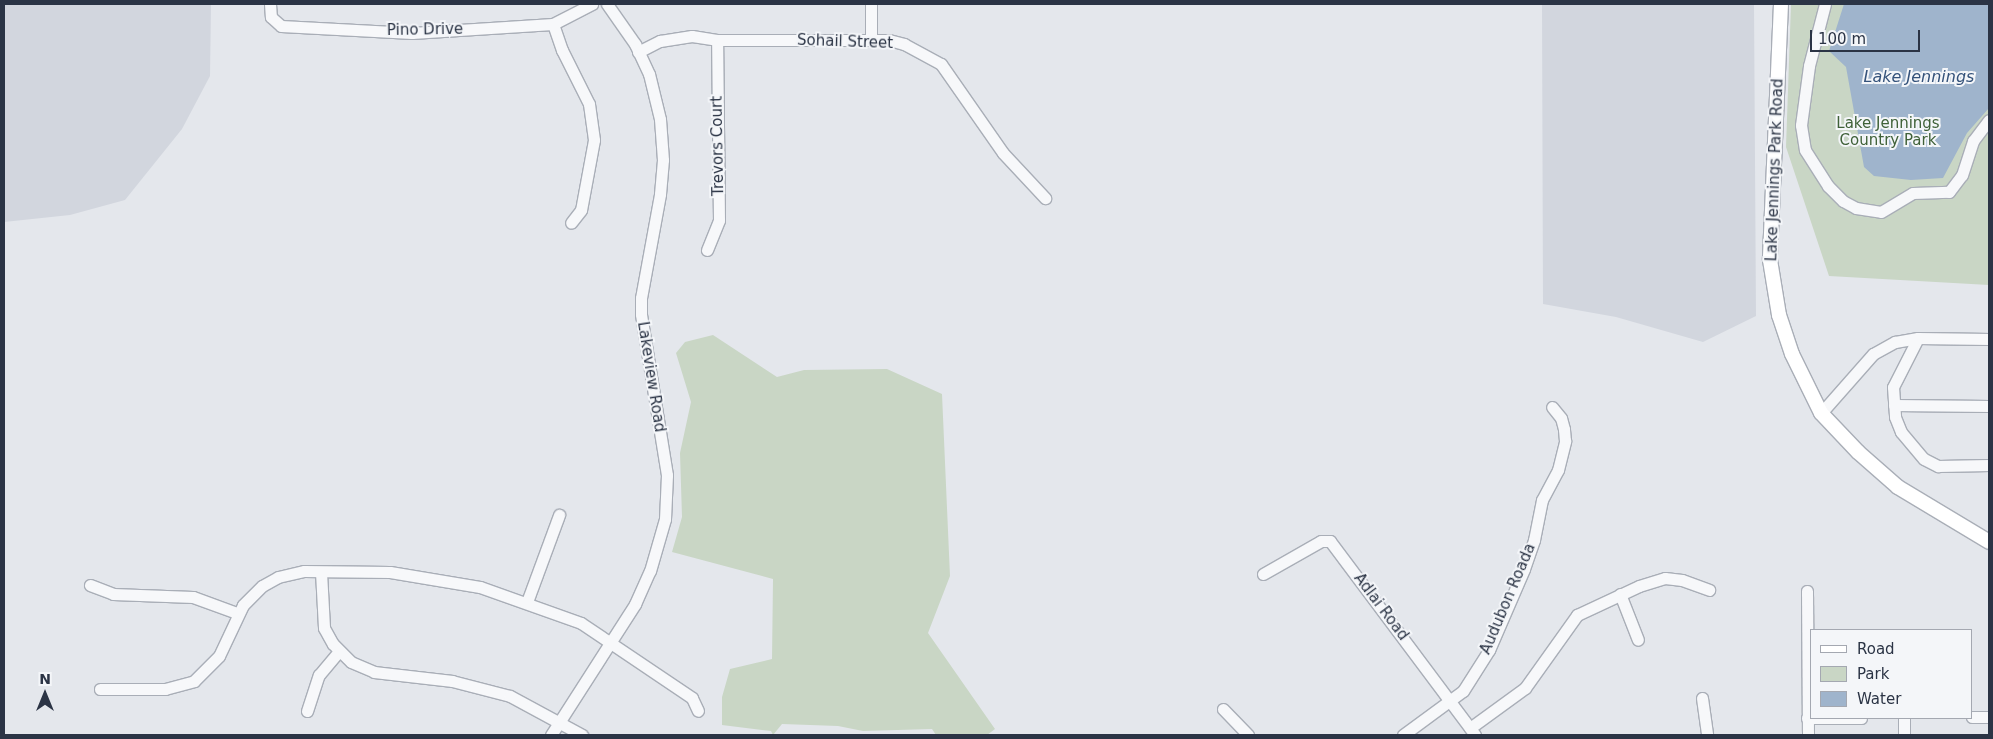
<!DOCTYPE html>
<style>
body{margin:0}
#map{position:relative;width:1993px;height:739px;overflow:hidden;background:#e4e7ec;font-family:"DejaVu Sans",sans-serif}
div>[style]{position:absolute}
.built>*{inset:0;background:#d2d6de}
.green>*{inset:0;background:#c9d6c5}
.water>*{inset:0;background:#9fb4cc}
.roads{filter:drop-shadow(1px 0 #a9aeb7) drop-shadow(-1px 0 #a9aeb7) drop-shadow(0 1px #a9aeb7) drop-shadow(0 -1px #a9aeb7)}
.minor>*{height:11px;margin:-5.5px;padding:0 5.5px;transform-origin:5.5px;border-radius:5.5px;background:#f7f8fa}
.major>*{height:14px;margin:-7px;padding:0 7px;transform-origin:7px;border-radius:7px;background:#fff}
span{translate:-50% -50%;white-space:nowrap;text-align:center;line-height:1.15;-webkit-text-stroke:4px #f4f6f9;paint-order:stroke}
.street-label{font-size:15px;color:#2b3445}
.park-label{font-size:15px;color:#3f6138}
.water-label{font-size:16px;color:#34527a;font-style:italic}
.frame{position:absolute;inset:0;border:5px solid #2b3445;pointer-events:none}
.legend{position:absolute;left:1810px;top:629px;width:162px;height:90px;box-sizing:border-box;background:#f4f6f9;border:1px solid #a4a8b1;margin:0;padding:6px 9px;list-style:none;font-size:15px;color:#2b3445}
.legend li{display:flex;align-items:center;gap:10px;height:25px}
.legend b{width:25px;border:1px solid #a4a8b1}
.north{position:absolute;left:20px;top:669px;width:50px;height:50px;-webkit-text-stroke:4px #f4f6f9;paint-order:stroke;rotate:0deg;font-size:14px;font-weight:700;line-height:20px;text-align:center;color:#2b3445}
.north::after{content:'';display:block;margin:auto;width:18px;height:22px;background:#2b3445;clip-path:polygon(50% 0,100% 100%,50% 72%,0 100%)}
.scale{position:absolute;left:1810px;top:30px;width:110px;height:22px;box-sizing:border-box;border:2px solid #2b3445;border-top:0;padding-left:6px;font-size:15px;line-height:18px;white-space:nowrap;color:#2b3445;-webkit-text-stroke:4px #f4f6f9;paint-order:stroke}
</style>
<div id="map">
<div class="built">
<div style="clip-path:polygon(4px 4px,211px 4px,210px 76px,182px 129px,125px 200px,70px 215px,4px 222px)"></div>
<div style="clip-path:polygon(1542px 4px,1754px 4px,1756px 316px,1703px 342px,1616px 317px,1543px 304px)"></div>
</div>
<div class="green">
<div style="clip-path:polygon(1791px 4px,1989px 4px,1989px 285px,1829px 276px,1786px 147px)"></div>
<div style="clip-path:polygon(713px 335px,777px 377px,804px 370px,887px 369px,942px 394px,950px 576px,928px 633px,995px 729px,987px 735px,936px 735px,932px 729px,863px 731px,838px 726px,782px 724px,773px 735px,771px 731px,722px 725px,722px 697px,730px 669px,772px 659px,773px 579px,672px 552px,682px 517px,680px 453px,691px 402px,676px 353px,685px 342px)"></div>
</div>
<div class="water">
<div style="clip-path:polygon(1844px 4px,1989px 4px,1989px 108px,1967px 133px,1943px 178px,1911px 180px,1874px 176px,1864px 167px,1846px 67px,1829px 51px)"></div>
</div>
<div class="roads">
<div class="minor">
<div style="left:270px;top:4px;width:13px;rotate:86deg"></div>
<div style="left:271px;top:17px;width:13px;rotate:42deg"></div>
<div style="left:281px;top:26px;width:131px;rotate:3.1deg"></div>
<div style="left:412px;top:33px;width:141px;rotate:-3.7deg"></div>
<div style="left:553px;top:24px;width:44px;rotate:-27.1deg"></div>
<div style="left:871px;top:4px;width:36px;rotate:90deg"></div>
<div style="left:1825px;top:4px;width:64px;rotate:104.5deg"></div>
<div style="left:1809px;top:66px;width:60px;rotate:97.7deg"></div>
<div style="left:1801px;top:125px;width:25px;rotate:81deg"></div>
<div style="left:1805px;top:150px;width:43px;rotate:57.4deg"></div>
<div style="left:1828px;top:186px;width:21px;rotate:45deg"></div>
<div style="left:1843px;top:201px;width:15px;rotate:28deg"></div>
<div style="left:1856px;top:208px;width:25px;rotate:9deg"></div>
<div style="left:1881px;top:212px;width:37px;rotate:-31deg"></div>
<div style="left:1913px;top:193px;width:36px;rotate:-2deg"></div>
<div style="left:1949px;top:192px;width:21px;rotate:-53deg"></div>
<div style="left:1962px;top:175px;width:36px;rotate:-72deg"></div>
<div style="left:1973px;top:141px;width:26px;rotate:-53deg"></div>
<div style="left:553px;top:24px;width:28px;rotate:71deg"></div>
<div style="left:562px;top:50px;width:60px;rotate:63.4deg"></div>
<div style="left:589px;top:104px;width:36px;rotate:82deg"></div>
<div style="left:594px;top:140px;width:71px;rotate:100.5deg"></div>
<div style="left:581px;top:210px;width:16px;rotate:128deg"></div>
<div style="left:638px;top:52px;width:25px;rotate:-27deg"></div>
<div style="left:660px;top:41px;width:32px;rotate:-9deg"></div>
<div style="left:692px;top:36px;width:25px;rotate:9deg"></div>
<div style="left:717px;top:40px;width:172px"></div>
<div style="left:889px;top:40px;width:16px;rotate:15deg"></div>
<div style="left:904px;top:44px;width:42px;rotate:28.4deg"></div>
<div style="left:941px;top:64px;width:108px;rotate:55.1deg"></div>
<div style="left:1003px;top:153px;width:62px;rotate:47deg"></div>
<div style="left:707px;top:250px;width:32px;rotate:-68deg"></div>
<div style="left:719px;top:220px;width:180px;rotate:-90.6deg"></div>
<div style="left:1918px;top:338px;width:55px;rotate:117deg"></div>
<div style="left:1893px;top:387px;width:30px;rotate:86deg"></div>
<div style="left:1895px;top:417px;width:16px;rotate:68deg"></div>
<div style="left:1901px;top:432px;width:35px;rotate:50deg"></div>
<div style="left:1924px;top:459px;width:16px;rotate:27deg"></div>
<div style="left:1938px;top:466px;width:51px;rotate:-1.1deg"></div>
<div style="left:1894px;top:405px;width:95px;rotate:0.6deg"></div>
<div style="left:1821px;top:413px;width:79px;rotate:-48.6deg"></div>
<div style="left:1873px;top:354px;width:25px;rotate:-29deg"></div>
<div style="left:1895px;top:342px;width:23px;rotate:-10deg"></div>
<div style="left:1918px;top:338px;width:71px;rotate:0.8deg"></div>
<div style="left:321px;top:572px;width:56px;rotate:86.9deg"></div>
<div style="left:324px;top:628px;width:18px;rotate:61deg"></div>
<div style="left:333px;top:644px;width:25px;rotate:45deg"></div>
<div style="left:351px;top:662px;width:25px;rotate:23deg"></div>
<div style="left:374px;top:672px;width:79px;rotate:6.6deg"></div>
<div style="left:452px;top:681px;width:60px;rotate:14.5deg"></div>
<div style="left:510px;top:696px;width:82px;rotate:28.4deg"></div>
<div style="left:1263px;top:574px;width:67px;rotate:-29.6deg"></div>
<div style="left:1321px;top:541px;width:9px"></div>
<div style="left:1330px;top:541px;width:242px;rotate:53.2deg"></div>
<div style="left:90px;top:585px;width:25px;rotate:21deg"></div>
<div style="left:113px;top:594px;width:80px;rotate:2.1deg"></div>
<div style="left:193px;top:597px;width:47px;rotate:20deg"></div>
<div style="left:1807px;top:591px;width:144px;rotate:89.6deg"></div>
<div style="left:1620px;top:594px;width:49px;rotate:68.6deg"></div>
<div style="left:527px;top:602px;width:93px;rotate:-69.8deg"></div>
<div style="left:100px;top:689px;width:65px"></div>
<div style="left:165px;top:689px;width:30px;rotate:-15deg"></div>
<div style="left:194px;top:681px;width:35px;rotate:-45deg"></div>
<div style="left:219px;top:656px;width:56px;rotate:-64.8deg"></div>
<div style="left:243px;top:605px;width:27px;rotate:-45deg"></div>
<div style="left:262px;top:586px;width:18px;rotate:-29deg"></div>
<div style="left:278px;top:577px;width:27px;rotate:-13deg"></div>
<div style="left:304px;top:571px;width:86px;rotate:0.7deg"></div>
<div style="left:390px;top:572px;width:91px;rotate:9.5deg"></div>
<div style="left:480px;top:587px;width:107px;rotate:19.6deg"></div>
<div style="left:581px;top:623px;width:134px;rotate:34deg"></div>
<div style="left:692px;top:698px;width:14px;rotate:65deg"></div>
<div style="left:1702px;top:698px;width:37px;rotate:82deg"></div>
<div style="left:1223px;top:709px;width:36px;rotate:46deg"></div>
<div style="left:307px;top:711px;width:38px;rotate:-72deg"></div>
<div style="left:319px;top:675px;width:31px;rotate:-50deg"></div>
<div style="left:1972px;top:717px;width:17px"></div>
<div style="left:1807px;top:718px;width:54px"></div>
<div style="left:1904px;top:718px;width:17px;rotate:90deg"></div>
<div style="left:1470px;top:728px;width:68px;rotate:-36deg"></div>
<div style="left:1525px;top:688px;width:90px;rotate:-54.5deg"></div>
<div style="left:1577px;top:615px;width:68px;rotate:-25.1deg"></div>
<div style="left:1639px;top:586px;width:27px;rotate:-17deg"></div>
<div style="left:1665px;top:578px;width:17px;rotate:7deg"></div>
<div style="left:1682px;top:580px;width:29px;rotate:20deg"></div>
<div style="left:551px;top:735px;width:156px;rotate:-57.3deg"></div>
<div style="left:635px;top:604px;width:36px;rotate:-66deg"></div>
<div style="left:650px;top:571px;width:54px;rotate:-73.9deg"></div>
<div style="left:665px;top:519px;width:44px;rotate:-87.4deg"></div>
<div style="left:667px;top:475px;width:163px;rotate:-99.2deg"></div>
<div style="left:641px;top:314px;width:16px;rotate:-90deg"></div>
<div style="left:641px;top:298px;width:106px;rotate:-79.6deg"></div>
<div style="left:660px;top:194px;width:34px;rotate:-85deg"></div>
<div style="left:663px;top:160px;width:41px;rotate:-94.2deg"></div>
<div style="left:660px;top:119px;width:46px;rotate:-103.7deg"></div>
<div style="left:649px;top:74px;width:33px;rotate:-115deg"></div>
<div style="left:635px;top:44px;width:49px;rotate:-125deg"></div>
<div style="left:1403px;top:735px;width:74px;rotate:-36.3deg"></div>
<div style="left:1463px;top:691px;width:49px;rotate:-57.6deg"></div>
<div style="left:1489px;top:650px;width:88px;rotate:-66.6deg"></div>
<div style="left:1524px;top:569px;width:31px;rotate:-71deg"></div>
<div style="left:1534px;top:540px;width:41px;rotate:-78.7deg"></div>
<div style="left:1542px;top:500px;width:34px;rotate:-62deg"></div>
<div style="left:1558px;top:470px;width:30px;rotate:-76deg"></div>
<div style="left:1565px;top:441px;width:12px;rotate:-95deg"></div>
<div style="left:1564px;top:429px;width:11px;rotate:-105deg"></div>
<div style="left:1561px;top:418px;width:14px;rotate:-129deg"></div>
</div>
<div class="major">
<div style="left:1781px;top:4px;width:256px;rotate:92.5deg"></div>
<div style="left:1770px;top:260px;width:56px;rotate:80.7deg"></div>
<div style="left:1779px;top:315px;width:41px;rotate:71.6deg"></div>
<div style="left:1792px;top:354px;width:66px;rotate:63.8deg"></div>
<div style="left:1821px;top:413px;width:54px;rotate:46.5deg"></div>
<div style="left:1858px;top:452px;width:53px;rotate:41.2deg"></div>
<div style="left:1898px;top:487px;width:106px;rotate:31.1deg"></div>
</div>
</div>
<div class="street-label">
<span style="left:425px;top:30px;rotate:-1deg">Pino Drive</span>
<span style="left:845px;top:42px;rotate:2deg">Sohail Street</span>
<span style="left:718px;top:146px;rotate:-91deg">Trevors Court</span>
<span style="left:1775px;top:170px;rotate:-88deg">Lake Jennings Park Road</span>
<span style="left:651px;top:377px;rotate:81deg">Lakeview Road</span>
<span style="left:1508px;top:599px;rotate:-67deg">Audubon Roada</span>
<span style="left:1381px;top:607px;rotate:53deg">Adlai Road</span>
</div>
<div class="park-label">
<span style="left:1888px;top:132px">Lake Jennings<br>Country Park</span>
</div>
<div class="water-label">
<span style="left:1919px;top:77px">Lake Jennings</span>
</div>
<div class="frame"></div>
<ul class="legend">
<li><b style="height:6px;background:#fff"></b>Road</li>
<li><b style="height:14px;background:#c9d6c5"></b>Park</li>
<li><b style="height:14px;background:#9fb4cc"></b>Water</li>
</ul>
<div class="north">N</div>
<div class="scale">100 m</div>
</div>
